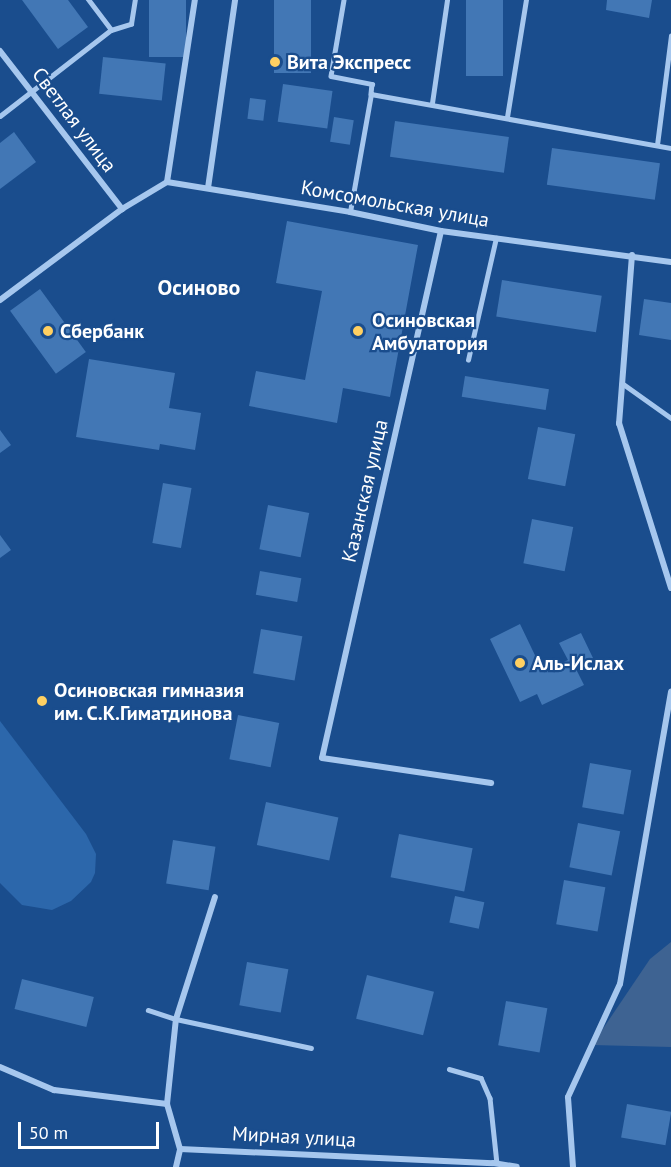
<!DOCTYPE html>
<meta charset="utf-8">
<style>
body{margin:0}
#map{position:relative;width:671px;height:1167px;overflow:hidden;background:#1a4d8d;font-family:"PT Sans",sans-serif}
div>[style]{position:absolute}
.green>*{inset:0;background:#2c67ab}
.water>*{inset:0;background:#3e6392}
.building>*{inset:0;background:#4277b5;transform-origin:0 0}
.lane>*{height:4.5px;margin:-2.25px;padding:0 2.25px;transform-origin:2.25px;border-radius:2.25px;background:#a6c7ee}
.street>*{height:6px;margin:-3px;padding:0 3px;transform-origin:3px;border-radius:3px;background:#a6c7ee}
.dots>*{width:16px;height:16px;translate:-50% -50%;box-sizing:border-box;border:3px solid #1a4d8d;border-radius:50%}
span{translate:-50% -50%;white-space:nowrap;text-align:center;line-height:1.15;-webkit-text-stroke:4.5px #1a4d8d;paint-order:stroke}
.poi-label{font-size:20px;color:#fff;font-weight:700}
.left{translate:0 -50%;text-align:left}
.street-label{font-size:20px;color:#fff}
.quarter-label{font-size:22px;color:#fff;font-weight:700}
.scale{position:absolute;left:18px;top:1122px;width:141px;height:27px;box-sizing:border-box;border:3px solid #fff;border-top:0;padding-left:8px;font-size:18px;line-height:21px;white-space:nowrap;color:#fff;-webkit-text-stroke:4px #1a4d8d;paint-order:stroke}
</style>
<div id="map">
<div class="green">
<div style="clip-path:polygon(0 721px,86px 834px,96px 854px,95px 873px,91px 882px,71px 901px,52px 910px,22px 905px,0 883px)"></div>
</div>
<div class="water">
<div style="clip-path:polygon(671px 942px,671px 1047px,592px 1045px,650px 959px)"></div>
</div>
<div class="building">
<div style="clip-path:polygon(22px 0,68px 0,88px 27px,58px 49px)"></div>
<div style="left:149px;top:0;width:37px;height:57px"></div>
<div style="left:274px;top:0;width:37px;height:73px"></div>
<div style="left:466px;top:0;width:37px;height:76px"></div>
<div style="clip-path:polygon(607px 0,652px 0,649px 18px,606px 10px)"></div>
<div style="left:103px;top:57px;width:63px;height:37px;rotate:6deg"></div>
<div style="left:283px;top:84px;width:50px;height:38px;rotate:8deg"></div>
<div style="left:250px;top:98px;width:16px;height:21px;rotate:7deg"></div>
<div style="left:334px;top:117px;width:20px;height:25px;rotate:9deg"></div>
<div style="left:395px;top:121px;width:115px;height:36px;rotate:8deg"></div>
<div style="clip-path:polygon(14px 132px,36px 162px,0 189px,0 143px)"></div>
<div style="left:552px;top:148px;width:109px;height:37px;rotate:8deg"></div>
<div style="clip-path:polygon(287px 221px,418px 245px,390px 397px,343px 388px,337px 423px,249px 406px,256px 371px,305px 380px,322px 291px,276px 283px)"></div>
<div style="left:502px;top:280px;width:101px;height:37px;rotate:9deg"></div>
<div style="left:40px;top:289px;width:78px;height:37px;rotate:54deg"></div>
<div style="clip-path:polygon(644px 299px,671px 303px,671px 340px,639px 335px)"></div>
<div style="clip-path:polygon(89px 359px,175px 373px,169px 408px,201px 413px,195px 450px,160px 444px,159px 450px,76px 437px)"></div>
<div style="left:465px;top:376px;width:85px;height:21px;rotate:9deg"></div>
<div style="left:538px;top:427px;width:38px;height:53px;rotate:11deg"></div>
<div style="clip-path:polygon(0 430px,11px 445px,0 453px)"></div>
<div style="left:163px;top:483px;width:29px;height:61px;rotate:10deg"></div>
<div style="left:268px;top:505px;width:42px;height:45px;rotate:11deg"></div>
<div style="left:532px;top:519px;width:42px;height:45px;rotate:11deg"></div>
<div style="clip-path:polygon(0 535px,11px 550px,0 558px)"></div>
<div style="left:260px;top:571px;width:42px;height:24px;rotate:10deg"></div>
<div style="clip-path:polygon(520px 624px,543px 672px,568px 660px,559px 643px,581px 633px,593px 658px,575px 667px,584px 685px,542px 705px,537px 694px,520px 702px,490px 639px)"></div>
<div style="left:261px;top:629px;width:42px;height:45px;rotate:10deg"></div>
<div style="left:238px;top:715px;width:42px;height:45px;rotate:11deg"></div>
<div style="left:590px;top:763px;width:42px;height:45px;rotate:10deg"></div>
<div style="left:266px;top:802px;width:74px;height:44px;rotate:12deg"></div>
<div style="left:578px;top:823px;width:43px;height:45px;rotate:11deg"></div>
<div style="left:399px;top:834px;width:75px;height:44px;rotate:11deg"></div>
<div style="left:173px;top:840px;width:43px;height:44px;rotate:9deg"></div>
<div style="left:564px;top:880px;width:42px;height:45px;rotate:10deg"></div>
<div style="left:455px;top:896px;width:30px;height:27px;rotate:12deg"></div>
<div style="left:247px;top:962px;width:42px;height:44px;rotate:10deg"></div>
<div style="left:367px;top:975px;width:69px;height:45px;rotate:14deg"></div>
<div style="left:22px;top:979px;width:74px;height:31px;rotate:14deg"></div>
<div style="left:506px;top:1001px;width:42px;height:45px;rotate:10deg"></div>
<div style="left:627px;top:1104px;width:45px;height:34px;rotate:10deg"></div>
</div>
<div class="lane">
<div style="left:344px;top:0;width:77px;rotate:99.7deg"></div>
<div style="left:331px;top:76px;width:42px;rotate:11deg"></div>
<div style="left:372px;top:84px;width:10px;rotate:96deg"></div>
<div style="left:111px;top:30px;width:21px;rotate:-17deg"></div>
<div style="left:131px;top:24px;width:24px;rotate:-81deg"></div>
<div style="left:432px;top:103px;width:104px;rotate:-81.7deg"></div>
<div style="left:0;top:116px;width:140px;rotate:-37.8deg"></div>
<div style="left:111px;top:30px;width:38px;rotate:-127deg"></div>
<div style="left:507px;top:117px;width:119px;rotate:-80.8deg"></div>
<div style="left:657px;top:145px;width:110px;rotate:-82.7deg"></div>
<div style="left:350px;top:212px;width:120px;rotate:-79.9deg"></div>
<div style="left:371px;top:94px;width:305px;rotate:10.2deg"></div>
<div style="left:468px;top:360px;width:125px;rotate:-77.1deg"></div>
<div style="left:622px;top:383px;width:60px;rotate:35.5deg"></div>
<div style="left:148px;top:1010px;width:29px;rotate:18deg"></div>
<div style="left:176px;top:1019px;width:138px;rotate:12.1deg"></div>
<div style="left:449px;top:1069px;width:33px;rotate:16deg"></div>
<div style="left:481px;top:1078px;width:22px;rotate:66deg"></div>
<div style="left:490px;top:1098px;width:65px;rotate:83.9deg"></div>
</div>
<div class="street">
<div style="left:0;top:51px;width:200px;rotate:52.3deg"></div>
<div style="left:167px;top:182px;width:184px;rotate:-81.3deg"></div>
<div style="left:208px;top:188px;width:190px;rotate:-81.8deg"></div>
<div style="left:441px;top:231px;width:540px;rotate:102.72deg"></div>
<div style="left:322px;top:758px;width:171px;rotate:8.4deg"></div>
<div style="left:632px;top:255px;width:169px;rotate:94.4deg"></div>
<div style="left:619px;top:423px;width:173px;rotate:72.5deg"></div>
<div style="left:0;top:300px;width:152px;rotate:-36.7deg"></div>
<div style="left:122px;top:209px;width:52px;rotate:-31deg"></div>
<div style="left:167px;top:182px;width:185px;rotate:9.3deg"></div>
<div style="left:350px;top:212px;width:93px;rotate:11.8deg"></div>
<div style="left:441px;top:231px;width:232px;rotate:7.7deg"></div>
<div style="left:0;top:1067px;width:59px;rotate:23.1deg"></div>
<div style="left:54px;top:1090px;width:114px;rotate:7.1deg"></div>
<div style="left:167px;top:1104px;width:47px;rotate:73.9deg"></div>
<div style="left:180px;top:1149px;width:313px;rotate:2.6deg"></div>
<div style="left:493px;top:1163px;width:24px;rotate:9deg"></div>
<div style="left:167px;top:1104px;width:85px;rotate:-84deg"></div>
<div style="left:176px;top:1019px;width:128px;rotate:-72.3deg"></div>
<div style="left:176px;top:1167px;width:18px;rotate:-77deg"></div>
<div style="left:573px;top:1167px;width:70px;rotate:-94.1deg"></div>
<div style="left:568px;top:1097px;width:124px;rotate:-65.3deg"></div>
<div style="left:620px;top:984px;width:297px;rotate:-80.1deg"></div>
</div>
<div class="dots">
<div style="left:275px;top:62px;background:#ffd062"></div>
<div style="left:48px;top:331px;background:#ffd062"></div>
<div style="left:358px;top:331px;background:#ffd062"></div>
<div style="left:520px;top:663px;background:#ffd062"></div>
<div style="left:42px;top:701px;background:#ffd062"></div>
</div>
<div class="poi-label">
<span class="left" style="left:287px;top:62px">Вита Экспресс</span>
<span class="left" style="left:372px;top:332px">Осиновская<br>Амбулатория</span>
<span class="left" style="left:60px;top:331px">Сбербанк</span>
<span class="left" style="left:532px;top:663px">Аль-Ислах</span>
<span class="left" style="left:54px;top:702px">Осиновская гимназия<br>им. С.К.Гиматдинова</span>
</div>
<div class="street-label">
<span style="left:74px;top:120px;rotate:53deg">Светлая улица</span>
<span style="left:395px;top:204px;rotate:10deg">Комсомольская улица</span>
<span style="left:365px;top:491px;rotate:-77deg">Казанская улица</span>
<span style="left:294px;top:1137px;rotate:3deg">Мирная улица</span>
</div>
<div class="quarter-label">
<span style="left:199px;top:288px">Осиново</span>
</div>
<div class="scale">50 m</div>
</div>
